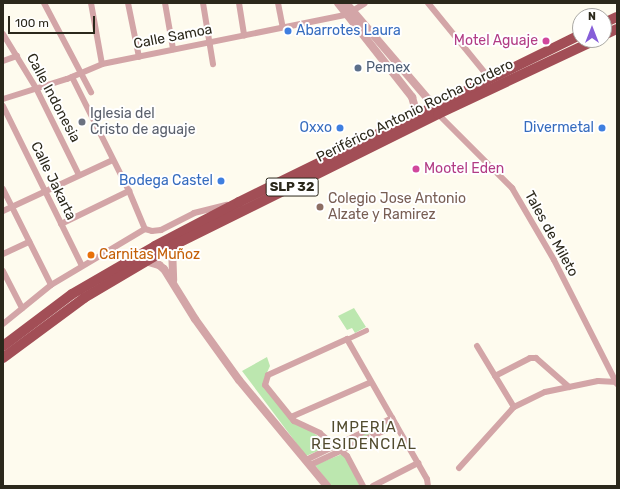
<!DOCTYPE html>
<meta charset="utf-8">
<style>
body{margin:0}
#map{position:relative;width:620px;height:489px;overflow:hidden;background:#fefbee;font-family:Rubik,sans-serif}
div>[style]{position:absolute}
.green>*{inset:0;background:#bce7af}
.pedestrian>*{height:4.5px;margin:-2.25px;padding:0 2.25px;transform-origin:2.25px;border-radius:2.25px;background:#d3a5a7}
.minor>*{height:6px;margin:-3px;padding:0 3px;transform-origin:3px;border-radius:3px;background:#d3a5a7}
.tertiary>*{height:8px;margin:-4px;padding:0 4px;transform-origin:4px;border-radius:4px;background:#d3a5a7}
.trunk>*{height:10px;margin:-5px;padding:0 5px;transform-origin:5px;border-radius:5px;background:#a24e56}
.dots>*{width:11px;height:11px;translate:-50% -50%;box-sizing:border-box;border:2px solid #fff;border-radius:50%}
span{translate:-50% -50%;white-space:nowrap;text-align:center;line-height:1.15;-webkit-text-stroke:4px #fff;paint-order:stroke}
.shield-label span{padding:1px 3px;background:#fff;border:1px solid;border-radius:3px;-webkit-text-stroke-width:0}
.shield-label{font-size:13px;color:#2b281b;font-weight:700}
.shop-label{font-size:14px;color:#366cbe}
.left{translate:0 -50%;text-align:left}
.right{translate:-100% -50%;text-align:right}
.street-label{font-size:14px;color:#2b281b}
.hotel-label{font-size:14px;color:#b23c85}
.service-label{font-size:14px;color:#4e5e75}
.worship-label{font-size:14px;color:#5b616d}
.education-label{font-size:14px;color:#785e54}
.food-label{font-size:14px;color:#c56008}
.neighbourhood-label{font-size:15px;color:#524c2f;letter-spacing:1px}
.frame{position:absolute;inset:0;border:4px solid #2b281b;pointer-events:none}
.north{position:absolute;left:572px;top:8px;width:40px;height:40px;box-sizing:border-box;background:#fff;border:1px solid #aaa9a4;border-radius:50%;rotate:0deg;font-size:11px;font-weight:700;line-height:16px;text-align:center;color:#2b281b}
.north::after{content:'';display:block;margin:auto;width:14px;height:18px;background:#865ed8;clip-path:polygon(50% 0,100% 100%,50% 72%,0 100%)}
.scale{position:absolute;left:8px;top:16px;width:87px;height:18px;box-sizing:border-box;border:2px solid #2b281b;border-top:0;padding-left:5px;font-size:12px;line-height:14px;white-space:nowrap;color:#2b281b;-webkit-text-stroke:3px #fff;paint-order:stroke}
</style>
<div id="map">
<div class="green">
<div style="clip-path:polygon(354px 308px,366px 327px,355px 333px,352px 328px,347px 330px,338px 316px)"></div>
<div style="clip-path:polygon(267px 357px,270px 366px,264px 379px,264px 385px,290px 418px,332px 445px,306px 456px,242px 371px)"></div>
<div style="clip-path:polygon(390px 422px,391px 425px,341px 447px,341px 445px)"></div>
<div style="clip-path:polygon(342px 454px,346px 457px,360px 486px,331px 486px,315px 465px)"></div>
</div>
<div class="pedestrian">
<div style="left:347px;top:339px;width:21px;rotate:-25deg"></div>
</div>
<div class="minor">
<div style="left:44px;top:3px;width:101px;rotate:62.2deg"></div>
<div style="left:91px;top:3px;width:62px;rotate:79.8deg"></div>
<div style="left:128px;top:3px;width:55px;rotate:78.5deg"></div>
<div style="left:165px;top:3px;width:47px;rotate:80.1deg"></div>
<div style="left:203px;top:3px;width:62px;rotate:80.7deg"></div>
<div style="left:239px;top:3px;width:33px;rotate:81deg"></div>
<div style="left:278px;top:3px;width:25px;rotate:79deg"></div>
<div style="left:428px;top:3px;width:98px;rotate:50.8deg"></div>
<div style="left:3px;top:34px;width:63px;rotate:58.6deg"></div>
<div style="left:36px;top:88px;width:97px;rotate:63.7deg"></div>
<div style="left:3px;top:61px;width:15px;rotate:-20deg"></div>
<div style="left:72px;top:77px;width:127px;rotate:63.4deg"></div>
<div style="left:129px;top:191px;width:41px;rotate:67.2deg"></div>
<div style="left:3px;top:99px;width:67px;rotate:-17.4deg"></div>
<div style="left:67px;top:79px;width:38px;rotate:-23deg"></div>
<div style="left:102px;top:64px;width:249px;rotate:-11.4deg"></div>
<div style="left:346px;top:15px;width:22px;rotate:-32deg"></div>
<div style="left:3px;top:106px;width:178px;rotate:63.7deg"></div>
<div style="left:438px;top:114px;width:105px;rotate:45deg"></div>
<div style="left:512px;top:188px;width:83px;rotate:59.7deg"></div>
<div style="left:554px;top:260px;width:139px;rotate:63.1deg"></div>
<div style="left:3px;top:189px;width:107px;rotate:63.4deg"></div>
<div style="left:3px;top:211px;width:121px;rotate:-24.9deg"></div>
<div style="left:61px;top:224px;width:76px;rotate:-25.9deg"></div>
<div style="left:145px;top:229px;width:7px;rotate:16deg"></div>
<div style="left:152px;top:231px;width:9px;rotate:-6deg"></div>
<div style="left:161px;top:230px;width:37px;rotate:-27deg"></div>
<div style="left:194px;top:213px;width:34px;rotate:-14deg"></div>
<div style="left:3px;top:254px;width:29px;rotate:-25deg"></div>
<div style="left:3px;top:271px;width:42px;rotate:62.8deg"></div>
<div style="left:3px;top:324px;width:62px;rotate:-39.1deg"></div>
<div style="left:51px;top:285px;width:109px;rotate:-30.8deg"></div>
<div style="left:477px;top:346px;width:71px;rotate:58.8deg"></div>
<div style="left:495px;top:376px;width:39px;rotate:-27deg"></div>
<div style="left:530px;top:358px;width:6px"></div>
<div style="left:536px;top:358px;width:44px;rotate:41.3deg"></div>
<div style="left:291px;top:417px;width:87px;rotate:-23.6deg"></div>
<div style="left:306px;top:460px;width:96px;rotate:-26deg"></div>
<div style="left:310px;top:465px;width:95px;rotate:-24.9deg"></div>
<div style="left:459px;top:468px;width:82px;rotate:-48deg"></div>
<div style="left:514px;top:407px;width:34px;rotate:-26deg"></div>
<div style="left:545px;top:392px;width:54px;rotate:-11.7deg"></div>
<div style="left:598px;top:381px;width:19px;rotate:3deg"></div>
<div style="left:363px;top:486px;width:34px;rotate:-118deg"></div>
<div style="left:347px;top:456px;width:35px;rotate:-140deg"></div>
<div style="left:320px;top:433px;width:29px;rotate:-155deg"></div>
<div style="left:294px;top:421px;width:46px;rotate:-128.9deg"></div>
<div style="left:265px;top:385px;width:10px;rotate:-73deg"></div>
<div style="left:268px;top:375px;width:87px;rotate:-24.5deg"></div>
<div style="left:347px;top:339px;width:161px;rotate:60.3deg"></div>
<div style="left:427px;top:479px;width:7px;rotate:82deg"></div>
<div style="left:373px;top:486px;width:51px;rotate:-27.1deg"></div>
</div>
<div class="tertiary">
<div style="left:338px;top:3px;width:120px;rotate:51.8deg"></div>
<div style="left:412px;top:97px;width:19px;rotate:74deg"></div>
<div style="left:346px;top:3px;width:135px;rotate:49.5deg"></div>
<div style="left:172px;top:246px;width:34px;rotate:88deg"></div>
<div style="left:145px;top:261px;width:15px;rotate:16deg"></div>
<div style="left:159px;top:265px;width:6px;rotate:39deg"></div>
<div style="left:164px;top:269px;width:59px;rotate:58.2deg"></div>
<div style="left:195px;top:319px;width:75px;rotate:54.2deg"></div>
<div style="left:239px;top:380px;width:138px;rotate:50.3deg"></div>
</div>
<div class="trunk">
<div style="left:604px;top:23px;width:14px;rotate:-25deg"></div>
<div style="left:604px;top:35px;width:14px;rotate:-25deg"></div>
<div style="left:3px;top:346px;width:86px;rotate:-37deg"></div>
<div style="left:72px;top:294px;width:96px;rotate:-30deg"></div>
<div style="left:155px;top:246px;width:95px;rotate:-27.6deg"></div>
<div style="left:239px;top:202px;width:380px;rotate:-26.1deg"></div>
<div style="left:3px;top:358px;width:101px;rotate:-36.5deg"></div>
<div style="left:84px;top:298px;width:102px;rotate:-30.6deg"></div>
<div style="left:172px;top:246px;width:297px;rotate:-26.4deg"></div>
<div style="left:438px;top:114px;width:174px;rotate:-25.2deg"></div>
</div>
<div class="dots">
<div style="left:288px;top:31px;background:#3f7fe0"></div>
<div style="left:546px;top:41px;background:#d1479c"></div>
<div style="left:358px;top:68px;background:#5c6f8a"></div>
<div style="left:82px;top:122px;background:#6b7280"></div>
<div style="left:340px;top:128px;background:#3f7fe0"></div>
<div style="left:602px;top:128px;background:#3f7fe0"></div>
<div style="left:416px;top:169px;background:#d1479c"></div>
<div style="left:221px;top:181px;background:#3f7fe0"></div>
<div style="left:320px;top:207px;background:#8d6e63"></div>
<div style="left:91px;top:255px;background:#e8710a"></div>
</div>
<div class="shield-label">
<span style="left:292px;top:187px">SLP 32</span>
</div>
<div class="shop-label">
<span class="left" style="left:296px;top:31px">Abarrotes Laura</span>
<span class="right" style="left:332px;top:128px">Oxxo</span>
<span class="right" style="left:594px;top:128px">Divermetal</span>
<span class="right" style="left:213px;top:181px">Bodega Castel</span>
</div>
<div class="street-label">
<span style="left:173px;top:37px;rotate:-11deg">Calle Samoa</span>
<span style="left:53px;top:98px;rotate:62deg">Calle Indonesia</span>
<span style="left:415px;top:111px;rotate:-26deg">Periférico Antonio Rocha Cordero</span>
<span style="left:53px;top:181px;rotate:64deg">Calle Jakarta</span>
<span style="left:551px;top:234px;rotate:61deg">Tales de Mileto</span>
</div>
<div class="hotel-label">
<span class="right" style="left:538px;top:41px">Motel Aguaje</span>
<span class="left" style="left:424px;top:169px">Mootel Eden</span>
</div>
<div class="service-label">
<span class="left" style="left:366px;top:68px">Pemex</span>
</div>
<div class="worship-label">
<span class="left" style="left:90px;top:122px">Iglesia del<br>Cristo de aguaje</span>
</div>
<div class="education-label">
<span class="left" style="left:328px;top:207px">Colegio Jose Antonio<br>Alzate y Ramirez</span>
</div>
<div class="food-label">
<span class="left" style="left:99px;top:255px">Carnitas Muñoz</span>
</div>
<div class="neighbourhood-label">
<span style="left:364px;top:436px">IMPERIA<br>RESIDENCIAL</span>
</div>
<div class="frame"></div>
<div class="north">N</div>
<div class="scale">100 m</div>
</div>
